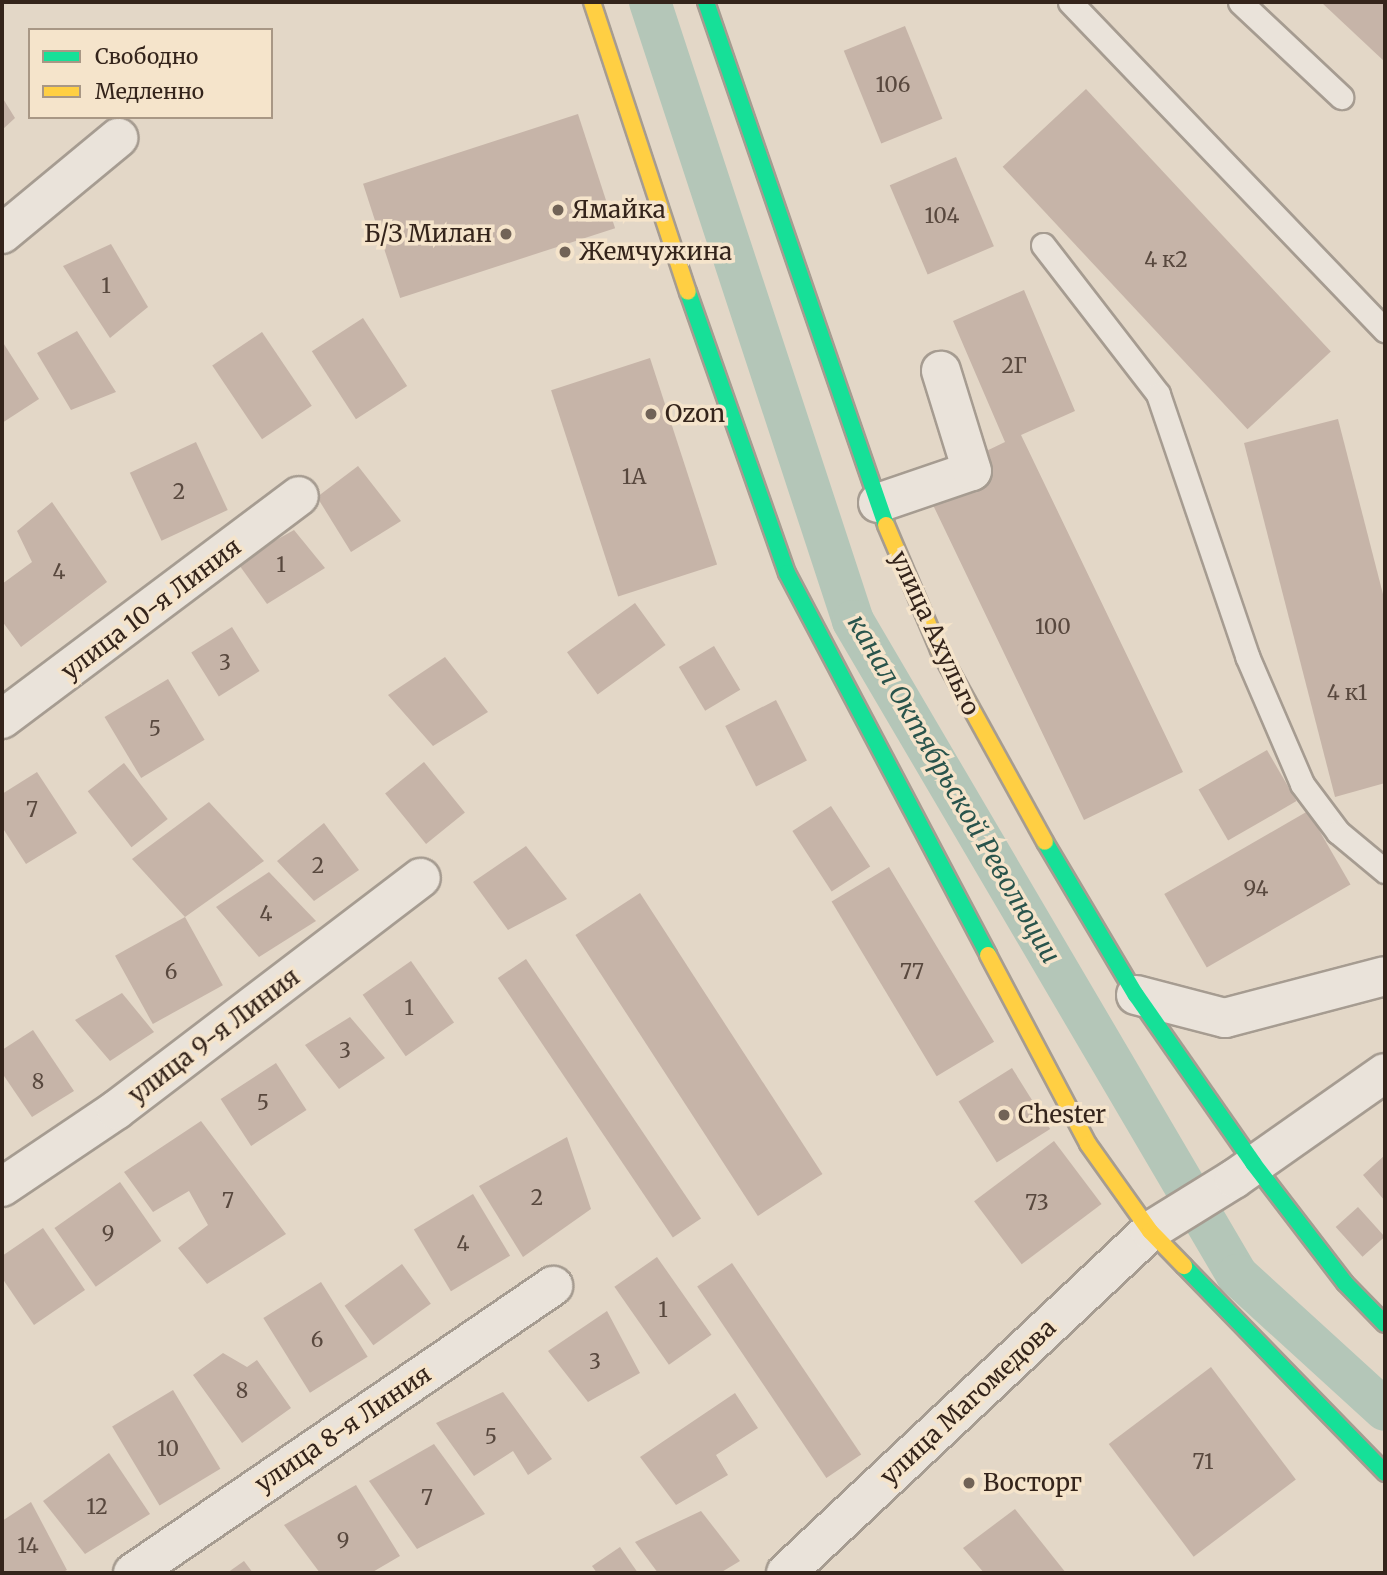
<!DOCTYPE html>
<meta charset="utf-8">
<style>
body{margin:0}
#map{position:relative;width:1387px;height:1575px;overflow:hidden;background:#e3d7c7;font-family:Merriweather,serif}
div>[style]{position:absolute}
.canal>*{height:42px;margin:-21px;padding:0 21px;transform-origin:21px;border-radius:21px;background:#b4c6b8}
.building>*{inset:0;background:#c6b4a8;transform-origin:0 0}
.roads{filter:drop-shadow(2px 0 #a69c91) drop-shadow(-2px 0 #a69c91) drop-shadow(0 2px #a69c91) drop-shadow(0 -2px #a69c91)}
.lane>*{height:23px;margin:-11.5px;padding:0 11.5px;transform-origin:11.5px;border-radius:11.5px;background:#eae3da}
.street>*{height:38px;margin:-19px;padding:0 19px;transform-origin:19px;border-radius:19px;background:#eae3da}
.fast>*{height:16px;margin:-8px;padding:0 8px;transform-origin:8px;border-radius:8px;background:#16e098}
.slow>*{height:16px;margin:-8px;padding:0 8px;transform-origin:8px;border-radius:8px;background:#ffcf43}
.dots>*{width:19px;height:19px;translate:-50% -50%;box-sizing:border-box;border:4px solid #f5e4cb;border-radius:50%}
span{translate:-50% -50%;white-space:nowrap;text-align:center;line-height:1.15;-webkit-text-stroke:7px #f5e4cb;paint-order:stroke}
.number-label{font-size:21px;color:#58483e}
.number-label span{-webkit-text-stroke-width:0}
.poi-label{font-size:24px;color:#34241b}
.left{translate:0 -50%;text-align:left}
.right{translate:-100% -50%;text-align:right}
.street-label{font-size:24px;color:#34241b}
.water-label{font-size:26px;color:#29544c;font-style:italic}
.frame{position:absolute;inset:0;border:4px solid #34241b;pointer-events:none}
.legend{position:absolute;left:28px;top:28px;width:245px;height:91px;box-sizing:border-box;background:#f5e4cb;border:2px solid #a89785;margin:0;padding:9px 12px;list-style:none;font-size:21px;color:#34241b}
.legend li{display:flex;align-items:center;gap:14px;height:35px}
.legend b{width:35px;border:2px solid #a89785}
</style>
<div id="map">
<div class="canal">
<div style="left:650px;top:2px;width:651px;rotate:71.84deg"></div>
<div style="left:853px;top:621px;width:758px;rotate:59.58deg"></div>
<div style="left:1237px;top:1275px;width:200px;rotate:42.4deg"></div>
</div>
<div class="building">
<div style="clip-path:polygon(1321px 2px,1385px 2px,1385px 62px)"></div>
<div style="left:905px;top:26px;width:100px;height:66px;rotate:68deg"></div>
<div style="left:1086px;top:89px;width:359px;height:114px;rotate:47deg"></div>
<div style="clip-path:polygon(2px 97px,15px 118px,2px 130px)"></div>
<div style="left:578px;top:114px;width:120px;height:226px;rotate:72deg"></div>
<div style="left:956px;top:157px;width:97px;height:72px;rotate:67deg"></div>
<div style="clip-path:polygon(111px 244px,148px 307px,110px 338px,63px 266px)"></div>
<div style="clip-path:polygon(1024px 290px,1075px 411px,1021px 435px,1183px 772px,1084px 820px,922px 482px,1005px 442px,953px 321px)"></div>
<div style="left:363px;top:318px;width:81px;height:61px;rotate:57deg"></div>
<div style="clip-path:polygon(77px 331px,116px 392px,71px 410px,37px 353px)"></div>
<div style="left:262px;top:332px;width:89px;height:60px;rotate:56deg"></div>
<div style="clip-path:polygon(2px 341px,39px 399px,2px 423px)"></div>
<div style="left:650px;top:358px;width:217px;height:104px;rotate:72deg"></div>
<div style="clip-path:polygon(1338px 419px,1385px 602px,1385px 783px,1335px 797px,1244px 443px)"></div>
<div style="left:196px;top:442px;width:75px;height:73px;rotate:65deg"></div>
<div style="clip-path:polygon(358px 466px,401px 521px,351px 552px,317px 497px)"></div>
<div style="clip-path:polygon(52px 502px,107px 582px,21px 647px,2px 621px,2px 584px,32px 562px,17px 531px)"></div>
<div style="clip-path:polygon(294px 530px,325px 568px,267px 604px,237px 562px)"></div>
<div style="left:635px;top:603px;width:52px;height:84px;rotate:54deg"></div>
<div style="left:232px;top:627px;width:52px;height:48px;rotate:58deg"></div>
<div style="left:714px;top:646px;width:51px;height:41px;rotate:59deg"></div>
<div style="clip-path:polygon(445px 657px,488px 712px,433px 746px,388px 695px)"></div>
<div style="left:168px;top:679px;width:71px;height:74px;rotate:59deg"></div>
<div style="left:776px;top:700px;width:68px;height:57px;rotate:63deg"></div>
<div style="left:1267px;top:750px;width:59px;height:79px;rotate:60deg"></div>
<div style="left:424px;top:762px;width:65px;height:50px;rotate:51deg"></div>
<div style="left:124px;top:763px;width:71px;height:46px;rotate:52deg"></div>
<div style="clip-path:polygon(37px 772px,77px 833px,26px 864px,2px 827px,2px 794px)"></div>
<div style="clip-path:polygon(209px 802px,264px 861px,185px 917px,132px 859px)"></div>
<div style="left:831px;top:806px;width:72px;height:46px;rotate:57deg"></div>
<div style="left:1308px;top:811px;width:85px;height:166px;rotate:60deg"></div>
<div style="clip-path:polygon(324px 823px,359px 870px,314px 901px,277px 861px)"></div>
<div style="clip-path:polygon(526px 846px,567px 899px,508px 930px,473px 882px)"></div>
<div style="left:889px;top:867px;width:204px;height:67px;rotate:59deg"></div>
<div style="clip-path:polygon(269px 872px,316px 921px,259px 957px,216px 907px)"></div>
<div style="left:640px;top:893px;width:335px;height:77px;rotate:57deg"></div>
<div style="left:185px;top:917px;width:78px;height:80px;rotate:61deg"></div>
<div style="left:526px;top:959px;width:313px;height:34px;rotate:56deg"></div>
<div style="left:411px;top:961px;width:75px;height:59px;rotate:55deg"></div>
<div style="clip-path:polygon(122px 993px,154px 1032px,110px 1061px,75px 1020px)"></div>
<div style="clip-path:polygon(350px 1017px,385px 1058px,339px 1089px,305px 1045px)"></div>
<div style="clip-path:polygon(33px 1030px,74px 1091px,32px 1117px,2px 1073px,2px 1050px)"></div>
<div style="left:276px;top:1063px;width:56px;height:66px;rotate:57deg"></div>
<div style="left:1012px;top:1068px;width:72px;height:63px;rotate:58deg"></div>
<div style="clip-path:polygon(201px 1121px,286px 1234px,207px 1284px,178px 1248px,208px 1225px,189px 1191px,153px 1212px,124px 1172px)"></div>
<div style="clip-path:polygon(567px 1137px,591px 1209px,523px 1257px,479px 1186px)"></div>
<div style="left:1054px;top:1141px;width:79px;height:100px;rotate:53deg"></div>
<div style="clip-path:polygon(1385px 1155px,1385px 1201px,1363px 1175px)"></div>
<div style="left:120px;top:1182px;width:72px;height:80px;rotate:55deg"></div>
<div style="left:473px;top:1194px;width:72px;height:69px;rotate:59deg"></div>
<div style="left:1358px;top:1207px;width:40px;height:30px;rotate:48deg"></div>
<div style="clip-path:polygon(43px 1228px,85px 1290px,34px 1325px,2px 1278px,2px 1256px)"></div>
<div style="left:657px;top:1257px;width:95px;height:52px;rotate:55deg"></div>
<div style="left:732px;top:1263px;width:231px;height:42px;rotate:56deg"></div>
<div style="left:402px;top:1264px;width:49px;height:71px;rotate:54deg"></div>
<div style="left:321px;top:1282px;width:88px;height:68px;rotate:58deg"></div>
<div style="clip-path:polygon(607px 1311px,640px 1373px,588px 1402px,548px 1351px)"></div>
<div style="clip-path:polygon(223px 1353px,247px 1367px,257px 1360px,291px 1408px,242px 1443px,193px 1375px)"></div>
<div style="left:1211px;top:1367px;width:141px;height:128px;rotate:53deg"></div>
<div style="left:173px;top:1390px;width:92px;height:71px;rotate:59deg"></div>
<div style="clip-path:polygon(503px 1392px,552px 1459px,528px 1475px,513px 1451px,474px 1476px,436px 1423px)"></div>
<div style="clip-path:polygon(735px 1393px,758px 1428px,716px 1455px,728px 1475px,676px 1505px,640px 1457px)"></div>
<div style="clip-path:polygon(434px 1444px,485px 1514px,417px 1549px,369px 1481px)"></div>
<div style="clip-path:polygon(109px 1453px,150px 1514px,85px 1554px,43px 1501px)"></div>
<div style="clip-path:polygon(356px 1485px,400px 1556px,371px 1573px,320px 1573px,284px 1525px)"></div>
<div style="clip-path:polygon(31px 1502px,67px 1570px,61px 1573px,2px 1573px,2px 1521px)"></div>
<div style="clip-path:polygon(1015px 1509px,1066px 1573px,984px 1573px,963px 1548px)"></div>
<div style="clip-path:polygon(701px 1511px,740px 1561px,720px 1573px,658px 1573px,635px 1542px)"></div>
<div style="clip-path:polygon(620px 1547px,638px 1573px,597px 1573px,592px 1566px)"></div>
<div style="clip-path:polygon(244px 1561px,253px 1573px,227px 1573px)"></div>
</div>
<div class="roads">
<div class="lane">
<div style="left:1070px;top:2px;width:455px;rotate:46.2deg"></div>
<div style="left:1240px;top:2px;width:139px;rotate:43.2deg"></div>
<div style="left:1043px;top:245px;width:188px;rotate:52.3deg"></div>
<div style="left:1158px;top:394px;width:277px;rotate:71.2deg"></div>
<div style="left:1247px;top:656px;width:139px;rotate:66.7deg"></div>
<div style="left:1302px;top:784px;width:60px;rotate:53.1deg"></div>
<div style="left:1338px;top:832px;width:61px;rotate:39.7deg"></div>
</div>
<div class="street">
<div style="left:2px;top:234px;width:151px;rotate:-39.6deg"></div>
<div style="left:878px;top:503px;width:99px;rotate:-18.8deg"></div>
<div style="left:972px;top:471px;width:105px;rotate:-107.2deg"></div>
<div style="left:2px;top:719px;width:371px;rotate:-36.9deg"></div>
<div style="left:1136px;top:995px;width:92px;rotate:14.5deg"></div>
<div style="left:1225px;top:1018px;width:165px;rotate:-14.7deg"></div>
<div style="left:2px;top:1187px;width:138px;rotate:-34deg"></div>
<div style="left:116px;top:1110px;width:383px;rotate:-37.3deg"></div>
<div style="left:133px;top:1573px;width:509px;rotate:-34.35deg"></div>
<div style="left:786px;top:1573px;width:499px;rotate:-43.2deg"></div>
<div style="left:1150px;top:1231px;width:99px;rotate:-31.8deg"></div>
<div style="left:1234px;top:1179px;width:184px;rotate:-35.1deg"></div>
</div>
<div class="fast">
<div style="left:706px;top:2px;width:553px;rotate:71.01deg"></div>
<div style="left:688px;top:292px;width:298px;rotate:70.6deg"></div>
<div style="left:787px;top:573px;width:432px;rotate:62.2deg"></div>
<div style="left:1045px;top:842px;width:178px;rotate:59.3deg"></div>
<div style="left:1136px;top:995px;width:205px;rotate:55.1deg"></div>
<div style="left:1253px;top:1163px;width:151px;rotate:52.5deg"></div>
<div style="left:1345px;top:1283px;width:57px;rotate:45.7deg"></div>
<div style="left:1184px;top:1266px;width:289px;rotate:45.8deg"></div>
</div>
<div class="slow">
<div style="left:592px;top:2px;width:305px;rotate:71.7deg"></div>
<div style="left:886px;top:525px;width:136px;rotate:67deg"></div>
<div style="left:939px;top:650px;width:219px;rotate:61.1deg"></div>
<div style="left:988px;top:955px;width:214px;rotate:62.1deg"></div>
<div style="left:1088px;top:1144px;width:107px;rotate:54.5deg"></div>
<div style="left:1150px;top:1231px;width:49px;rotate:45.8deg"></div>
</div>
</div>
<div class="dots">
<div style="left:558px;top:210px;background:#716357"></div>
<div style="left:506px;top:234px;background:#716357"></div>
<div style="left:565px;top:252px;background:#716357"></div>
<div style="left:651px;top:414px;background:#716357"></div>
<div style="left:1004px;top:1115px;background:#716357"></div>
<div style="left:969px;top:1483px;background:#716357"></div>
</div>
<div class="number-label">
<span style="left:893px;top:85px">106</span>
<span style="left:942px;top:216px">104</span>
<span style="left:1166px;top:260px">4 к2</span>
<span style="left:106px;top:286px">1</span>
<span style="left:1014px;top:366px">2Г</span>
<span style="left:634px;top:477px">1А</span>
<span style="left:179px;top:492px">2</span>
<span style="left:281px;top:565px">1</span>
<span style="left:59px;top:572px">4</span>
<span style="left:1053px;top:627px">100</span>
<span style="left:225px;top:663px">3</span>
<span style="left:1347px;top:693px">4 к1</span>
<span style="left:155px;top:729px">5</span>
<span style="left:32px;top:810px">7</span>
<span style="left:318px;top:866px">2</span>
<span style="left:1256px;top:889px">94</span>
<span style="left:266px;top:914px">4</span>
<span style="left:171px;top:972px">6</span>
<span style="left:912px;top:972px">77</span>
<span style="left:409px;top:1008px">1</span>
<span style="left:345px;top:1051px">3</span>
<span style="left:38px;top:1082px">8</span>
<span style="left:263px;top:1103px">5</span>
<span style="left:537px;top:1198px">2</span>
<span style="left:228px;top:1201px">7</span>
<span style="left:1037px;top:1203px">73</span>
<span style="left:108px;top:1234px">9</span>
<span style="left:463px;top:1244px">4</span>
<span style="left:663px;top:1310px">1</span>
<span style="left:317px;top:1340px">6</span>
<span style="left:595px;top:1362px">3</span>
<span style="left:242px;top:1391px">8</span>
<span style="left:491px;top:1437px">5</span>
<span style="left:168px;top:1449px">10</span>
<span style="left:1203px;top:1462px">71</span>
<span style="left:427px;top:1498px">7</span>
<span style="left:97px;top:1507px">12</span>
<span style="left:343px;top:1541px">9</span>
<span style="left:28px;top:1546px">14</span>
</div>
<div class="poi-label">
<span class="left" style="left:572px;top:210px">Ямайка</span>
<span class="right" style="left:492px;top:234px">Б/З Милан</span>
<span class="left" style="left:579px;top:252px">Жемчужина</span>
<span class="left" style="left:665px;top:414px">Ozon</span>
<span class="left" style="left:1018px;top:1115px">Chester</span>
<span class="left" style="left:983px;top:1483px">Восторг</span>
</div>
<div class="street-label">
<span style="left:151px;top:609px;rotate:-37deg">улица 10-я Линия</span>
<span style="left:935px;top:633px;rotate:65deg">улица Ахульго</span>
<span style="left:214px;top:1036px;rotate:-37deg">улица 9-я Линия</span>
<span style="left:968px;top:1402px;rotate:-43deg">улица Магомедова</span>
<span style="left:343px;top:1429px;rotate:-34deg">улица 8-я Линия</span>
</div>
<div class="water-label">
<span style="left:954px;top:789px;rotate:60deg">канал Октябрьской Революции</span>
</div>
<div class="frame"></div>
<ul class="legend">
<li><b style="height:9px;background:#16e098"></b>Свободно</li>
<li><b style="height:9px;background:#ffcf43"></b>Медленно</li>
</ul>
</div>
